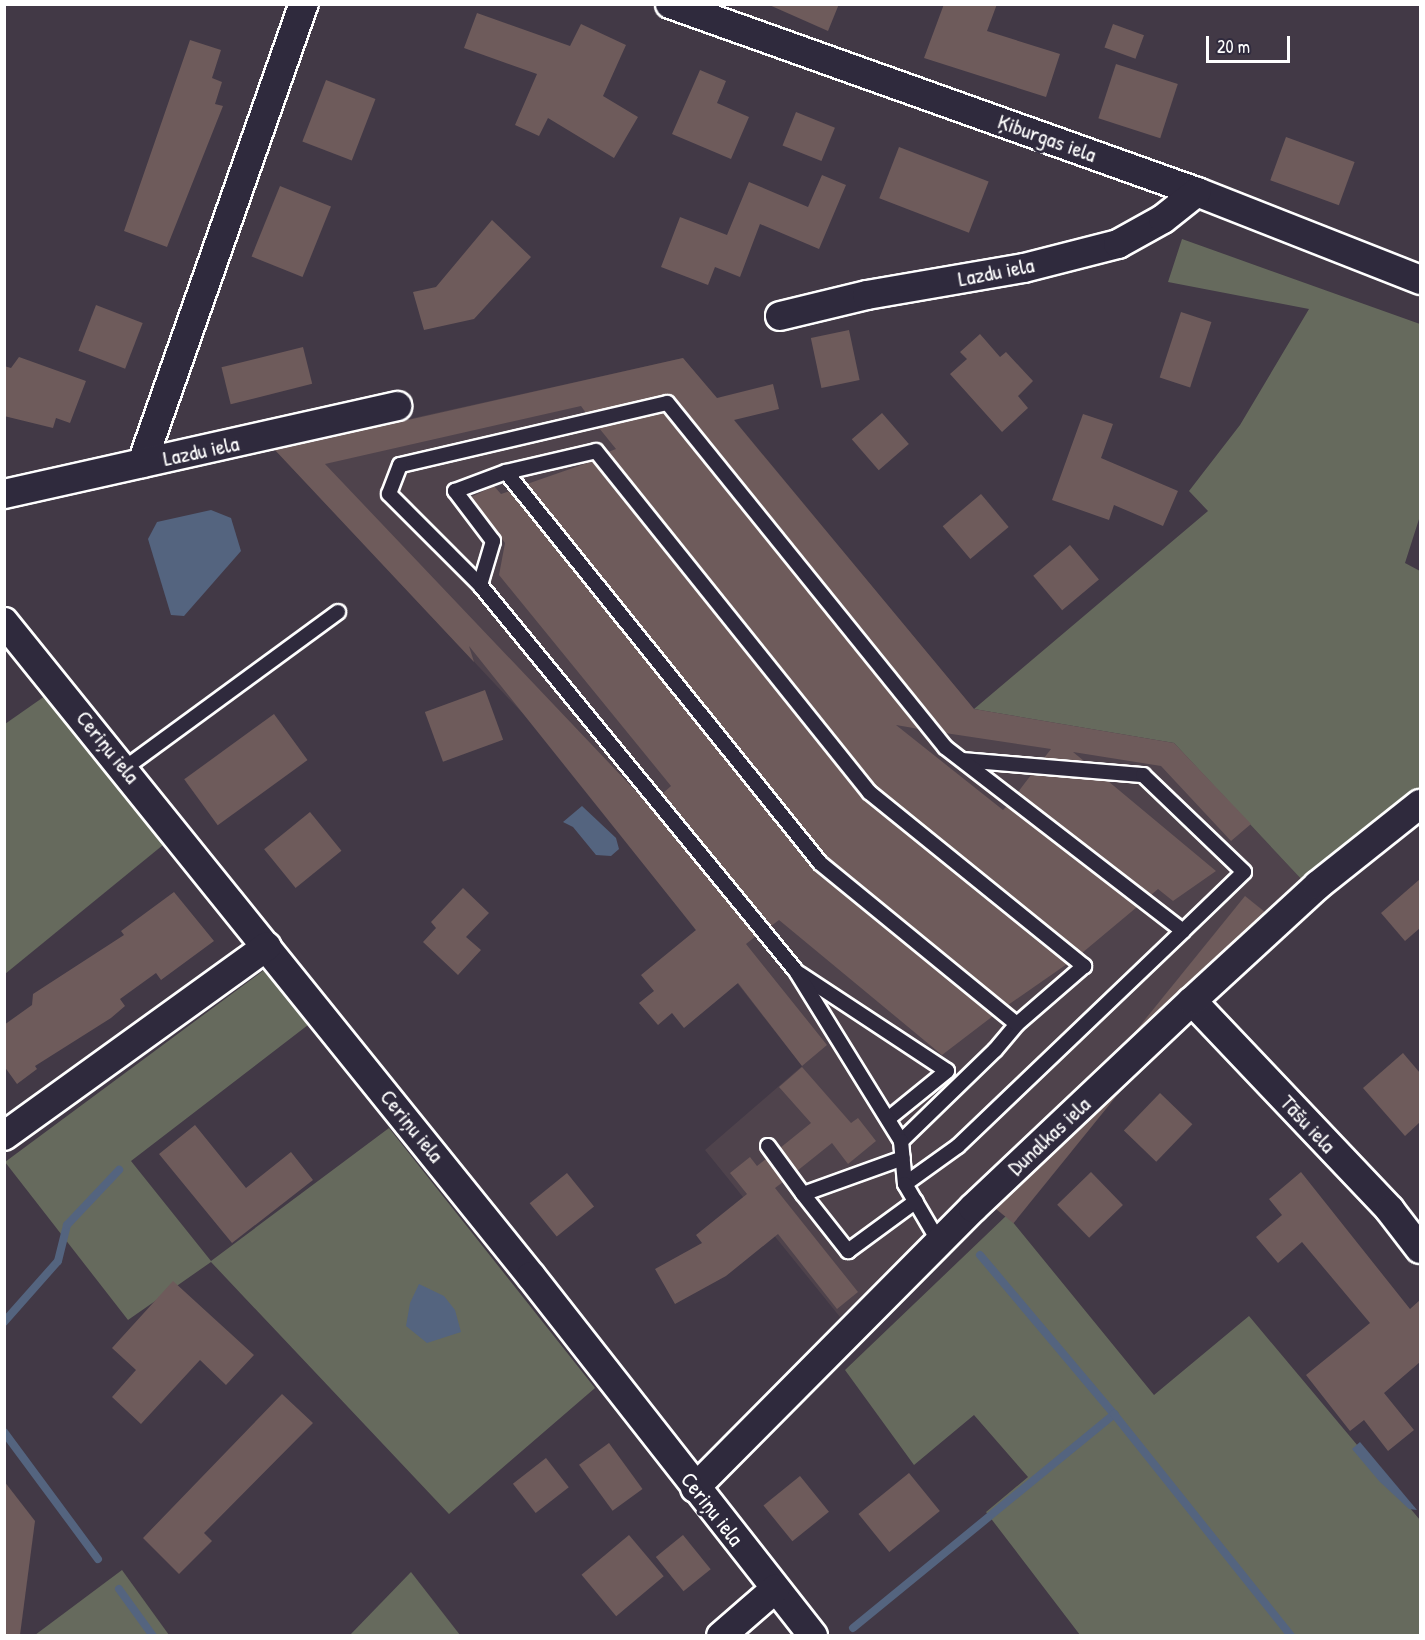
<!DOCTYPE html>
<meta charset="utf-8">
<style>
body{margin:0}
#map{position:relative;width:1425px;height:1640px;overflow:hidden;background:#423946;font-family:"Patrick Hand",sans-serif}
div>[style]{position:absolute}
.built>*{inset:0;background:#4f434c}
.green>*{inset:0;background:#666a5d}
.water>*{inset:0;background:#54647f}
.stream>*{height:8px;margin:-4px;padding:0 4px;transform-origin:4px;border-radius:4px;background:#54647f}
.building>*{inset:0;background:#6e5b5b;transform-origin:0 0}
.roads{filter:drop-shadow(2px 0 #fff) drop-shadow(-2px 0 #fff) drop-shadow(0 2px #fff) drop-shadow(0 -2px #fff)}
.lane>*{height:14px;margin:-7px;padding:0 7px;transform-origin:7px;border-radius:7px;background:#2f2a3d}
.street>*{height:28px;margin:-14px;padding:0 14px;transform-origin:14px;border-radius:14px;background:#2f2a3d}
span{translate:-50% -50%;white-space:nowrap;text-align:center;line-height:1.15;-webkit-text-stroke:6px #2f2a3d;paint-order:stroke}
.street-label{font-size:22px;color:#fff}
.frame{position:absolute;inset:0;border:6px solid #fff;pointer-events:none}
.scale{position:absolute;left:1206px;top:36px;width:84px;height:27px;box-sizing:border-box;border:3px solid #fff;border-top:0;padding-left:8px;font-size:18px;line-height:21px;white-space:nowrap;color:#fff;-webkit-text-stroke:4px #2f2a3d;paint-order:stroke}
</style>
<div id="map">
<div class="built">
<div style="clip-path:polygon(683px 358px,974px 709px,1174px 743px,1303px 881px,840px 1317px,705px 1150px,802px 1066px,543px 735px,274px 449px)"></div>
</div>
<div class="green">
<div style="clip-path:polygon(1182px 239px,1420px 324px,1420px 516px,1405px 563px,1420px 571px,1420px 788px,1303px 881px,1174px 743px,974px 709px,1208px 511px,1189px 491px,1240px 425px,1309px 309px,1168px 282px)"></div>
<div style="clip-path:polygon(45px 696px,163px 845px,5px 974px,5px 724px)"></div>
<div style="clip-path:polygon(264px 970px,308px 1025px,131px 1161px,211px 1261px,389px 1128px,595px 1388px,449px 1514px,211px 1262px,128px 1320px,5px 1162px)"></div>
<div style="clip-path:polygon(1007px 1215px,1154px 1395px,1249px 1316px,1420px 1520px,1420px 1635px,1080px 1635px,986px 1512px,1028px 1477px,974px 1415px,914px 1465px,845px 1370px)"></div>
<div style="clip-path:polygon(122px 1570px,169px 1635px,35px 1635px)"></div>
<div style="clip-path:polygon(411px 1572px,460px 1635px,350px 1635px)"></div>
</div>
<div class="water">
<div style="clip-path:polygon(211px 510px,231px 518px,241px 551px,184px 616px,171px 615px,148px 539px,157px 522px)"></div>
<div style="clip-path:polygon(582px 806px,616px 838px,619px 849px,611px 856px,596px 855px,573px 827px,563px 822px)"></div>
<div style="clip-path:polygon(419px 1284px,444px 1296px,455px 1310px,461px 1332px,427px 1343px,406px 1326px,410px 1303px)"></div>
<div style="clip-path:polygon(1360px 1442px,1417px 1510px,1409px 1509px,1379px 1481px,1352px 1449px)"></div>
</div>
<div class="stream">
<div style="left:980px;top:1255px;width:208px;rotate:49.9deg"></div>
<div style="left:4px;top:1322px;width:81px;rotate:-48.5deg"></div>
<div style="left:58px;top:1261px;width:37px;rotate:-76deg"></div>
<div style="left:67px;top:1225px;width:76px;rotate:-46.6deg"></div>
<div style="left:4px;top:1432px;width:158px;rotate:53.5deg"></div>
<div style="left:119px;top:1589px;width:58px;rotate:54.1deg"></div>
<div style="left:853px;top:1628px;width:338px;rotate:-39.3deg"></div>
<div style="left:1114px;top:1414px;width:284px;rotate:51.4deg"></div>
</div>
<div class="building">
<div style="clip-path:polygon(767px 4px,839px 4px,828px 31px)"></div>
<div style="clip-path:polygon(944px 4px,997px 4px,987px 31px,1060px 54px,1046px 97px,924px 58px)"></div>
<div style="clip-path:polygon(477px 13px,570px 46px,581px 24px,626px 45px,603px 96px,638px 117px,614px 158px,548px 118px,539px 136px,515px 125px,537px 74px,464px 48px)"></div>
<div style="left:1113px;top:24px;width:33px;height:25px;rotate:20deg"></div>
<div style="clip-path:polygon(190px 40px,221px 50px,212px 78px,222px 82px,215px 104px,223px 106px,167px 247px,124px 231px)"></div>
<div style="left:1116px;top:64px;width:65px;height:57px;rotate:18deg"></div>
<div style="clip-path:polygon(700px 70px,726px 81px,717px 103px,749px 117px,731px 159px,672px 134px)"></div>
<div style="left:326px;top:80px;width:53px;height:66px;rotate:21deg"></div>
<div style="left:796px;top:112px;width:42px;height:36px;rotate:22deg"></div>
<div style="left:1286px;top:137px;width:73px;height:46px;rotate:20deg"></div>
<div style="left:899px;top:147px;width:96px;height:55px;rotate:21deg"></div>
<div style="clip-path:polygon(822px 175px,846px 185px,819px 249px,760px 224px,740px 277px,715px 267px,708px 285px,661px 267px,680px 217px,727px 235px,749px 182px,808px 207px)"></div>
<div style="left:280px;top:186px;width:55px;height:76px;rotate:22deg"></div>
<div style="clip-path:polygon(492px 220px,531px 257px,474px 319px,424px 330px,413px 292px,436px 287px)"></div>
<div style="left:96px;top:305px;width:50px;height:49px;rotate:21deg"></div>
<div style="left:1181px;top:312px;width:32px;height:69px;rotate:18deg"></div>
<div style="left:849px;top:330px;width:51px;height:39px;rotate:78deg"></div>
<div style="clip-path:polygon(980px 334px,1000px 357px,1006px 352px,1033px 381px,1018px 396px,1028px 408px,1002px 432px,950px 374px,967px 359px,960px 352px)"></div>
<div style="left:303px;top:347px;width:38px;height:84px;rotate:76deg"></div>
<div style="clip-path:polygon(19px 357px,86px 381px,70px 423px,56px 418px,53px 428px,4px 416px,4px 366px,11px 368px)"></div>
<div style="clip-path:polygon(683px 358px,717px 398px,773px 384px,779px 409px,734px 420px,974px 709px,1174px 743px,1251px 824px,1231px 841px,1161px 766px,1073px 752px,1084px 761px,1044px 758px,1051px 749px,945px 733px,670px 395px,586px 413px,581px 406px,325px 464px,649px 805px,756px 936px,746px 944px,827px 1045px,802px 1066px,738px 983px,684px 1028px,672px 1013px,658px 1025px,639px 1003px,654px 991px,641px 975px,696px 930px,469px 646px,474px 662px,275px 450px)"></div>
<div style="clip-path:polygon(664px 413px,919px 729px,896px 725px,1003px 810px,1007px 806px,1137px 907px,1082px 953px,875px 786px,608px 452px,616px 449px,599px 428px)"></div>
<div style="left:882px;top:413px;width:41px;height:40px;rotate:49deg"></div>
<div style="clip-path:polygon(1083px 414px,1113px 424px,1101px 458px,1178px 491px,1163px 526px,1114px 505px,1109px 520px,1052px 500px)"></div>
<div style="clip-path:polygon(593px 461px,862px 798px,1067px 964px,1008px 1005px,826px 857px,527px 484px)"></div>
<div style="clip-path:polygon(494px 486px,501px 494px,510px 491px,813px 869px,993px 1016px,942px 1055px,779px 920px,771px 926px,662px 794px,671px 786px,499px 575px,505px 543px,471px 497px)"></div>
<div style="left:981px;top:494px;width:43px;height:50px;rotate:50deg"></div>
<div style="left:1070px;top:545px;width:45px;height:48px;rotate:50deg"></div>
<div style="left:485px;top:690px;width:53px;height:64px;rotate:70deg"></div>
<div style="left:274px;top:714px;width:57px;height:111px;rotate:54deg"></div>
<div style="clip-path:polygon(1031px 775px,1108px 781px,1216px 871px,1173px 901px,1158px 889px,1151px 895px,1018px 792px)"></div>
<div style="left:310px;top:812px;width:50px;height:59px;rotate:51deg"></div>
<div style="clip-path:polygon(1420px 879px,1420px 928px,1405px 941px,1381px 913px)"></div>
<div style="clip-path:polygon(463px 888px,489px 913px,466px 937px,481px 950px,458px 975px,423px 942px,436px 928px,431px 922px)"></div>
<div style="clip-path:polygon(174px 892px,214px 941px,161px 980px,156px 973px,120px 999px,125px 1006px,111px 1018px,35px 1066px,37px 1069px,17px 1084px,4px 1066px,4px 1025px,32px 1005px,33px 994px,124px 935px,121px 931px)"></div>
<div style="left:1245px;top:896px;width:26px;height:400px;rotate:39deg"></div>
<div style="clip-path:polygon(1403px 1053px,1420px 1073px,1420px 1122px,1405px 1136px,1363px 1088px)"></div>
<div style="clip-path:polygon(802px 1067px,851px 1123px,858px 1118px,876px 1141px,848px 1164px,832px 1143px,797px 1171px,780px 1148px,811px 1123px,779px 1087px)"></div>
<div style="left:1160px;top:1093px;width:45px;height:52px;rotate:44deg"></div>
<div style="clip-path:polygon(195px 1125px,246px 1188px,291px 1152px,313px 1180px,232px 1243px,159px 1154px)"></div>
<div style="clip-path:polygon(750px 1157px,757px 1166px,766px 1159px,783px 1182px,775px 1188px,858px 1292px,837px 1309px,778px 1234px,726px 1276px,675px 1304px,655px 1269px,702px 1243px,696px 1235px,747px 1194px,730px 1173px)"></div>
<div style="left:1091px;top:1172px;width:46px;height:47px;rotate:46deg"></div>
<div style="clip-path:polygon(1301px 1172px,1410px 1309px,1420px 1300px,1420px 1362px,1384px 1393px,1414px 1430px,1388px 1451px,1364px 1420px,1350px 1431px,1306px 1375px,1370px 1323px,1302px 1242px,1278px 1263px,1256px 1237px,1282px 1215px,1269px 1199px)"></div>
<div style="left:567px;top:1173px;width:43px;height:48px;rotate:51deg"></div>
<div style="clip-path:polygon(173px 1281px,254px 1355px,226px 1385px,200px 1360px,141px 1424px,112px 1397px,136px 1370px,112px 1348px)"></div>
<div style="clip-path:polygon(282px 1394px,313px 1423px,204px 1533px,212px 1541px,179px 1574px,143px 1538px)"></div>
<div style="left:609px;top:1443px;width:57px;height:37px;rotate:54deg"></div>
<div style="left:546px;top:1458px;width:37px;height:42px;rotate:52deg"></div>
<div style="left:909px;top:1473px;width:49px;height:65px;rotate:51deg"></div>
<div style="left:800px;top:1476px;width:46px;height:47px;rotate:51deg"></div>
<div style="clip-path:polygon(4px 1481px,35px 1521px,20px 1635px,4px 1635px)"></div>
<div style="left:629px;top:1535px;width:54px;height:62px;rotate:50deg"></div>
<div style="left:683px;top:1535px;width:44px;height:35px;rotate:51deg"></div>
</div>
<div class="roads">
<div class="lane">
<div style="left:506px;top:472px;width:92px;rotate:-13.1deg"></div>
<div style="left:596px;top:451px;width:437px;rotate:51.3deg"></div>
<div style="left:869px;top:792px;width:277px;rotate:39deg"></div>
<div style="left:1084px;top:966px;width:89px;rotate:139.1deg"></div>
<div style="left:1017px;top:1024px;width:34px;rotate:130deg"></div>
<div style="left:995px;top:1050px;width:131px;rotate:135.9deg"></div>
<div style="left:480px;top:585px;width:46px;rotate:-73.5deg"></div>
<div style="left:493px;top:541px;width:63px;rotate:-127.2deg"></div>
<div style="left:455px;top:491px;width:54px;rotate:-20.4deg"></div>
<div style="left:506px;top:472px;width:501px;rotate:51.23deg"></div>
<div style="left:820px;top:863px;width:254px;rotate:39.3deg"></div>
<div style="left:963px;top:760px;width:181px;rotate:4.8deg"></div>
<div style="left:1143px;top:775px;width:140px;rotate:43.8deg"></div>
<div style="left:1244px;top:872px;width:85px;rotate:136deg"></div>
<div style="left:125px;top:768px;width:264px;rotate:-36.2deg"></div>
<div style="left:800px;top:974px;width:176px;rotate:33.4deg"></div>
<div style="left:947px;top:1071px;width:76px;rotate:140.9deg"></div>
<div style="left:768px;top:1146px;width:59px;rotate:53.9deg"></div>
<div style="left:803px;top:1194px;width:106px;rotate:-19.8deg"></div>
<div style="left:905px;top:1184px;width:65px;rotate:-35.6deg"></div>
<div style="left:958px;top:1146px;width:311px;rotate:-43.7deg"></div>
<div style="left:1183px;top:931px;width:301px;rotate:-142.3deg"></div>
<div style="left:945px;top:747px;width:442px;rotate:-128.9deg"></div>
<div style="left:667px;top:403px;width:274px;rotate:166.9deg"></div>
<div style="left:400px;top:465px;width:31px;rotate:111deg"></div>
<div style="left:389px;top:494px;width:129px;rotate:45deg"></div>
<div style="left:480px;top:585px;width:499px;rotate:50.7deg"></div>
<div style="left:796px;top:971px;width:200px;rotate:58.3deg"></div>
<div style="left:901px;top:1141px;width:43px;rotate:84.7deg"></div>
<div style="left:905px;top:1184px;width:67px;rotate:59.6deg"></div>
<div style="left:803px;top:1194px;width:73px;rotate:51.7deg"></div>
<div style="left:848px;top:1251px;width:84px;rotate:-36.3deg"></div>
</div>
<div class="street">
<div style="left:670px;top:4px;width:560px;rotate:19.63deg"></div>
<div style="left:1197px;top:192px;width:240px;rotate:21.5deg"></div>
<div style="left:780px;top:316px;width:89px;rotate:-13.6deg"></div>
<div style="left:867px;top:295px;width:159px;rotate:-9.8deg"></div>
<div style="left:1024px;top:268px;width:97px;rotate:-14.3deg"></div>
<div style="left:1118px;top:244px;width:51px;rotate:-29.1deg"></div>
<div style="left:1163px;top:219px;width:43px;rotate:-38.5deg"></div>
<div style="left:142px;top:463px;width:487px;rotate:-70.6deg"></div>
<div style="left:4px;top:494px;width:403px;rotate:-12.6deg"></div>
<div style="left:4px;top:622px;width:840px;rotate:51.14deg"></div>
<div style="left:531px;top:1276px;width:457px;rotate:51.9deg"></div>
<div style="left:1192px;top:1001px;width:288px;rotate:46.5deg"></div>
<div style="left:1390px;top:1210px;width:49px;rotate:52.4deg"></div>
<div style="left:4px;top:1136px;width:324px;rotate:-35.8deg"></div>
<div style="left:695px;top:1488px;width:395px;rotate:-45.2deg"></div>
<div style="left:973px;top:1208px;width:301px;rotate:-43.4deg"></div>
<div style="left:1192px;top:1001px;width:171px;rotate:-42.6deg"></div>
<div style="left:1318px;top:885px;width:130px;rotate:-38.5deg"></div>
<div style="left:721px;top:1636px;width:72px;rotate:-41deg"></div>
</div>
</div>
<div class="street-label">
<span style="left:1047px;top:138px;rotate:20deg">Ķiburgas iela</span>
<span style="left:996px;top:272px;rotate:-11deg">Lazdu iela</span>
<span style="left:201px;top:451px;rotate:-12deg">Lazdu iela</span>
<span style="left:108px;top:747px;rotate:51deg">Ceriņu iela</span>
<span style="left:1308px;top:1124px;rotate:47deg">Tāšu iela</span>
<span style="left:412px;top:1126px;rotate:51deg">Ceriņu iela</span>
<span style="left:1049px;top:1136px;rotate:-43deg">Dunalkas iela</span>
<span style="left:712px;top:1509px;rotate:52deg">Ceriņu iela</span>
</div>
<div class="frame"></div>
<div class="scale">20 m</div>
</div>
